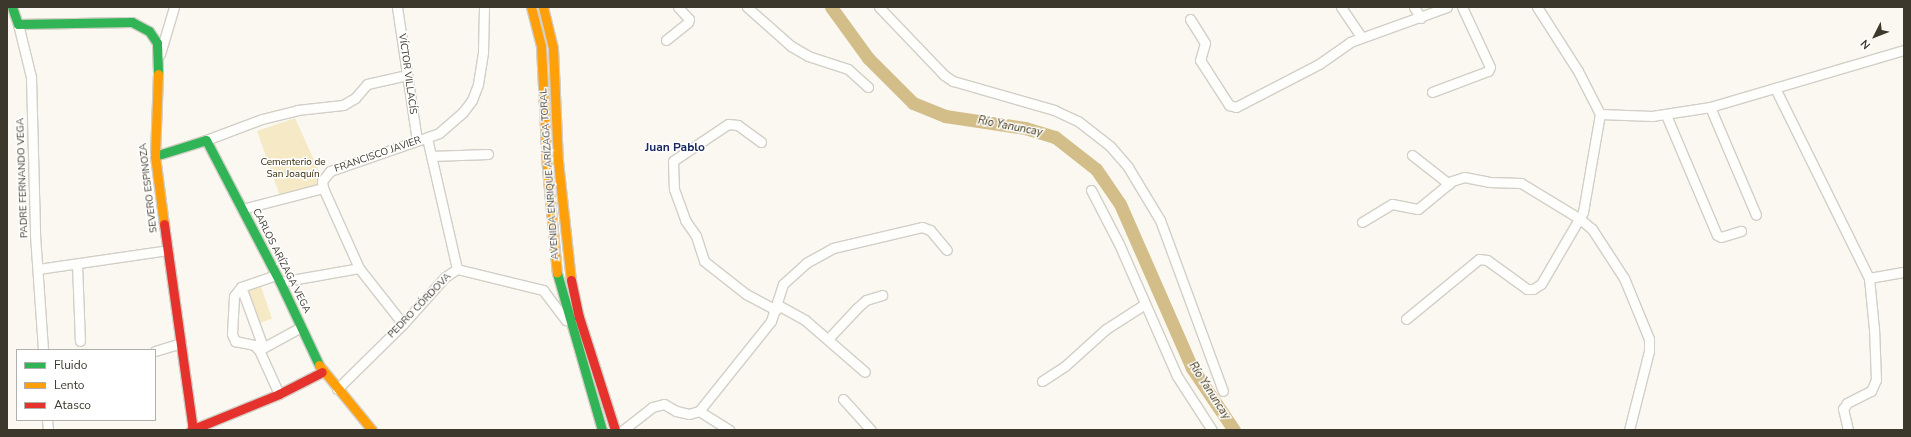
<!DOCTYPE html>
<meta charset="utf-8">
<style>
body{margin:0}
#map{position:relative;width:1911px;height:437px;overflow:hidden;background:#faf8f1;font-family:"Nunito Sans",sans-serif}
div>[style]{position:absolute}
.green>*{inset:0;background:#f6e9c6;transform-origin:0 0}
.river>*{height:13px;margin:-6.5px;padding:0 6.5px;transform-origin:6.5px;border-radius:6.5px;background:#d3be89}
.roads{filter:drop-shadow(1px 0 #d2cfc6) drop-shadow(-1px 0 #d2cfc6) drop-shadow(0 1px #d2cfc6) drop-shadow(0 -1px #d2cfc6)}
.street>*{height:9px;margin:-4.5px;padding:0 4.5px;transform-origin:4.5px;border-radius:4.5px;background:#fefefd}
.fast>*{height:9px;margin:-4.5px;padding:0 4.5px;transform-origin:4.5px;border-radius:4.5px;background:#30b455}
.slow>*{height:9px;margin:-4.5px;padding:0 4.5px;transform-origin:4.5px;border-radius:4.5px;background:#ff9f0a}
.jam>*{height:9px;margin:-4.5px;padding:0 4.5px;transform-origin:4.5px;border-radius:4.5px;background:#e5322d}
span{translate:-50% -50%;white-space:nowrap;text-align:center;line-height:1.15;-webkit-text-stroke:3px #fff;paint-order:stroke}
.street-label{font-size:10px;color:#3d382c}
.park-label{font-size:10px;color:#362a08}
.water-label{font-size:11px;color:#362a08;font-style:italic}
.quarter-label{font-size:12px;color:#1a2960;font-weight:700}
.frame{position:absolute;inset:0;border:8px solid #3d382c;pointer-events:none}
.legend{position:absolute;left:16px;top:349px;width:140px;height:72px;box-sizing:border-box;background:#fff;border:1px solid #b1afab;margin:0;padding:5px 7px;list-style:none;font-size:12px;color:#3d382c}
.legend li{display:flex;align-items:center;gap:8px;height:20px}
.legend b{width:20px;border:1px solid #b1afab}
.north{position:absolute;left:1855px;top:16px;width:40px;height:40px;-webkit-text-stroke:3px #fff;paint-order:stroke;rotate:228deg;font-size:11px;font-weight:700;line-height:16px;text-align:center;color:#3d382c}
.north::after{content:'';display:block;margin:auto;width:14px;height:18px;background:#3d382c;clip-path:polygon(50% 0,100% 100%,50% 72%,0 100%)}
</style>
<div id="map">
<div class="green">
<div style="clip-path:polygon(295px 118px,319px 171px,316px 187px,280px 196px,257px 131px)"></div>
<div style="left:259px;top:281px;width:40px;height:18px;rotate:71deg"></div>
</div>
<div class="river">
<div style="left:831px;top:7px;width:63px;rotate:54deg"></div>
<div style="left:868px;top:58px;width:64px;rotate:45deg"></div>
<div style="left:913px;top:103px;width:35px;rotate:22deg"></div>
<div style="left:945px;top:116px;width:81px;rotate:8.5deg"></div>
<div style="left:1025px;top:128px;width:31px;rotate:17deg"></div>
<div style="left:1055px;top:137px;width:52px;rotate:38deg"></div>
<div style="left:1096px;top:169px;width:42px;rotate:55.6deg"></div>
<div style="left:1120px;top:204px;width:179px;rotate:66.3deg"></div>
<div style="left:1192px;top:368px;width:75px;rotate:55.9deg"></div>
</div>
<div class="roads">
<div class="street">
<div style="left:397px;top:7px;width:135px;rotate:81.5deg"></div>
<div style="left:747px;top:7px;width:59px;rotate:41.6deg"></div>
<div style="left:791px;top:46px;width:20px;rotate:30deg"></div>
<div style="left:808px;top:56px;width:42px;rotate:18deg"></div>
<div style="left:848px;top:69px;width:27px;rotate:42deg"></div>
<div style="left:879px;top:7px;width:94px;rotate:46.3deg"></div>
<div style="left:944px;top:75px;width:11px;rotate:34deg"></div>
<div style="left:953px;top:81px;width:105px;rotate:16deg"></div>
<div style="left:1054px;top:110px;width:26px;rotate:25deg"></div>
<div style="left:1078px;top:121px;width:41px;rotate:38deg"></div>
<div style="left:1110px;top:146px;width:28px;rotate:49deg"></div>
<div style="left:1128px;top:167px;width:62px;rotate:58.9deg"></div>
<div style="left:1160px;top:220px;width:182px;rotate:69.8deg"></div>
<div style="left:1341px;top:7px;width:36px;rotate:56deg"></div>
<div style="left:1414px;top:7px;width:13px;rotate:58deg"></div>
<div style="left:1190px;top:19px;width:28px;rotate:58deg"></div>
<div style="left:1205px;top:43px;width:18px;rotate:106deg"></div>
<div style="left:1200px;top:60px;width:54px;rotate:57.2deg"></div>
<div style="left:1229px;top:105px;width:7px;rotate:16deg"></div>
<div style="left:1236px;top:107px;width:93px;rotate:-27.4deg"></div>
<div style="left:1319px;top:64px;width:38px;rotate:-35deg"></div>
<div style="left:1350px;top:42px;width:103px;rotate:-19.8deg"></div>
<div style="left:18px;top:24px;width:55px;rotate:76.2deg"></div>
<div style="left:31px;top:77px;width:158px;rotate:88.5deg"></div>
<div style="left:35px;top:235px;width:115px;rotate:86deg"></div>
<div style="left:666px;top:40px;width:28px;rotate:-39deg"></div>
<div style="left:688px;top:22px;width:3px;rotate:-72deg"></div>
<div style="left:689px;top:19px;width:16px;rotate:-133deg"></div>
<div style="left:160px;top:54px;width:49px;rotate:-73.4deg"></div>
<div style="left:1775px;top:88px;width:212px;rotate:63.7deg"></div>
<div style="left:1432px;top:92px;width:60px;rotate:-20.6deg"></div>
<div style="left:1488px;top:71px;width:4px;rotate:-63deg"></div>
<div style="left:1490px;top:67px;width:66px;rotate:-115deg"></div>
<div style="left:1710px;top:107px;width:117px;rotate:66.9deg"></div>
<div style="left:1600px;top:114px;width:52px;rotate:2.2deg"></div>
<div style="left:1652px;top:116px;width:59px;rotate:-8.8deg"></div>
<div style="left:1710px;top:107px;width:202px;rotate:-16.4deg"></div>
<div style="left:1666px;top:115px;width:130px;rotate:67deg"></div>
<div style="left:1717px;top:235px;width:4px;rotate:27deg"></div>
<div style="left:1721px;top:237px;width:21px;rotate:-17deg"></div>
<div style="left:427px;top:138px;width:134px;rotate:77.1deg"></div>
<div style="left:206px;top:140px;width:60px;rotate:-20.6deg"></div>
<div style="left:262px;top:119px;width:36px;rotate:-14deg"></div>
<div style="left:297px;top:110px;width:46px;rotate:-6.2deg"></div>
<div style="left:343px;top:105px;width:14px;rotate:-30deg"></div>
<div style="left:355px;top:98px;width:18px;rotate:-49deg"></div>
<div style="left:367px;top:84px;width:41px;rotate:-12.7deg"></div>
<div style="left:761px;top:142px;width:29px;rotate:-144deg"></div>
<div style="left:738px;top:125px;width:10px;rotate:-174deg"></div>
<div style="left:728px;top:124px;width:66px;rotate:146.1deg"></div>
<div style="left:673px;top:161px;width:28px;rotate:88deg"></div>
<div style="left:674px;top:189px;width:33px;rotate:70deg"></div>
<div style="left:685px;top:220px;width:19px;rotate:55deg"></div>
<div style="left:696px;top:236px;width:26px;rotate:72deg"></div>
<div style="left:704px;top:261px;width:53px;rotate:38.2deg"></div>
<div style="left:746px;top:294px;width:34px;rotate:28deg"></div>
<div style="left:1412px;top:155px;width:47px;rotate:38.1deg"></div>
<div style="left:431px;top:156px;width:57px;rotate:-2deg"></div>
<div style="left:1091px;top:190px;width:61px;rotate:62.6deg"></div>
<div style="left:1119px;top:244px;width:144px;rotate:66.3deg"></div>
<div style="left:1177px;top:376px;width:64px;rotate:57.1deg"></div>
<div style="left:242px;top:209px;width:84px;rotate:-14.5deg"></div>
<div style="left:1362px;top:222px;width:35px;rotate:-31deg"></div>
<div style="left:1392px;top:204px;width:26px;rotate:11deg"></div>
<div style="left:1418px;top:209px;width:44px;rotate:-39.5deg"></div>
<div style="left:1452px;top:181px;width:13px;rotate:-18deg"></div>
<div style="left:1464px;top:177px;width:25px;rotate:11deg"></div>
<div style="left:1489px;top:182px;width:32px;rotate:2deg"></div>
<div style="left:1521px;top:183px;width:69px;rotate:31.4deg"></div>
<div style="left:1580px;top:219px;width:16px;rotate:40deg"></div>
<div style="left:1592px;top:229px;width:59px;rotate:56.9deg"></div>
<div style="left:1624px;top:278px;width:66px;rotate:67.7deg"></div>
<div style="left:1649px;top:339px;width:12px;rotate:90deg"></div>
<div style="left:1649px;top:351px;width:81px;rotate:104.2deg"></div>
<div style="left:77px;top:264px;width:77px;rotate:87.8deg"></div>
<div style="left:38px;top:269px;width:131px;rotate:-8.3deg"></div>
<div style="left:280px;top:282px;width:80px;rotate:-10deg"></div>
<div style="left:241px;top:287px;width:11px;rotate:128deg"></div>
<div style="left:234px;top:296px;width:38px;rotate:93deg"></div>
<div style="left:232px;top:334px;width:8px;rotate:67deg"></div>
<div style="left:235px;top:341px;width:19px;rotate:12deg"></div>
<div style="left:254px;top:345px;width:7px;rotate:45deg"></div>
<div style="left:778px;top:305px;width:31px;rotate:29deg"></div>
<div style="left:805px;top:320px;width:79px;rotate:40.9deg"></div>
<div style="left:1406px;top:319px;width:94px;rotate:-39.4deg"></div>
<div style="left:1479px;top:259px;width:8px;rotate:7deg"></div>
<div style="left:1487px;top:260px;width:49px;rotate:35.9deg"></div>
<div style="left:1527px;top:289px;width:6px"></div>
<div style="left:1533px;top:289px;width:9px;rotate:-32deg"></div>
<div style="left:1541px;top:284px;width:83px;rotate:-59.7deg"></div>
<div style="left:1583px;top:212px;width:99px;rotate:-80.2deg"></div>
<div style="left:1600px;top:114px;width:48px;rotate:-117.1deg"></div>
<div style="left:1578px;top:71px;width:76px;rotate:-122.6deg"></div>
<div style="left:403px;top:324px;width:71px;rotate:-128.2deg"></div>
<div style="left:359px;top:268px;width:88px;rotate:-114.2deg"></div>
<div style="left:323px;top:188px;width:7px;rotate:-98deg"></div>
<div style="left:322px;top:181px;width:13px;rotate:-51deg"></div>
<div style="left:330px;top:171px;width:115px;rotate:-19.2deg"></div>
<div style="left:439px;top:133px;width:32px;rotate:-41deg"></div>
<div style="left:463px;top:112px;width:15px;rotate:-53deg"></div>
<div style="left:472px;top:100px;width:17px;rotate:-69deg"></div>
<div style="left:478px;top:84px;width:32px;rotate:-81deg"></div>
<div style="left:483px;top:52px;width:45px;rotate:-88.7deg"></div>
<div style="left:828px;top:339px;width:42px;rotate:-46.9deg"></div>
<div style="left:857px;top:308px;width:12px;rotate:-42deg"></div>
<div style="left:866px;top:300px;width:17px;rotate:-17deg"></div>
<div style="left:263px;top:347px;width:64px;rotate:-110.1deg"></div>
<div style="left:241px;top:287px;width:37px;rotate:-19deg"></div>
<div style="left:155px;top:351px;width:27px;rotate:-17deg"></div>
<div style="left:1042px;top:381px;width:27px;rotate:-33deg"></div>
<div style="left:1065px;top:366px;width:55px;rotate:-42.1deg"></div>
<div style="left:1106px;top:329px;width:46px;rotate:-32.7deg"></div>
<div style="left:337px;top:389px;width:93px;rotate:-44.6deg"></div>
<div style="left:403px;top:324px;width:63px;rotate:-48.2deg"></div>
<div style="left:445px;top:277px;width:14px;rotate:-34deg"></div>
<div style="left:457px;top:269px;width:89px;rotate:13.7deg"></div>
<div style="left:543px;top:290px;width:38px;rotate:53deg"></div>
<div style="left:279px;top:394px;width:48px;rotate:-114.4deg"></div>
<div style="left:259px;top:350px;width:48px;rotate:-28.7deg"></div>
<div style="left:843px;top:399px;width:42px;rotate:47.9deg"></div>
<div style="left:699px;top:411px;width:36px;rotate:32deg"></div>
<div style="left:47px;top:420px;width:10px;rotate:84deg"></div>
<div style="left:623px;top:430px;width:37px;rotate:-38deg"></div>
<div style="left:652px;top:407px;width:12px;rotate:-14deg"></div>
<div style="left:664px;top:404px;width:14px;rotate:30deg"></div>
<div style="left:676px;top:411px;width:13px;rotate:13deg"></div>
<div style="left:689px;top:414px;width:10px;rotate:-17deg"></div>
<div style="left:699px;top:411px;width:115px;rotate:-51.3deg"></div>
<div style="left:771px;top:321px;width:39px;rotate:-72deg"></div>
<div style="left:783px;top:284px;width:31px;rotate:-42deg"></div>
<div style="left:806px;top:263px;width:31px;rotate:-29deg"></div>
<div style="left:833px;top:248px;width:91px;rotate:-13.3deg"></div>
<div style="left:922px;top:227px;width:9px;rotate:21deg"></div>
<div style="left:930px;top:230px;width:26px;rotate:50deg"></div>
<div style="left:1848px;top:430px;width:22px;rotate:-103deg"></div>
<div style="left:1843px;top:409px;width:7px;rotate:-56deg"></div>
<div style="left:1847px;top:403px;width:27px;rotate:-27deg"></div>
<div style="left:1871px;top:391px;width:12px;rotate:-66deg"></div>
<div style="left:1876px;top:380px;width:51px;rotate:-92.2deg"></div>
<div style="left:1874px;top:329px;width:51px;rotate:-95.6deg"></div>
<div style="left:1869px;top:278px;width:36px;rotate:-10deg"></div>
</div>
<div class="fast">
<div style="left:12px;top:7px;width:18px;rotate:71deg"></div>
<div style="left:18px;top:24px;width:114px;rotate:-1deg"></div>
<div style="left:132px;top:22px;width:19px;rotate:28deg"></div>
<div style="left:149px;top:31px;width:14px;rotate:56deg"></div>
<div style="left:157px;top:43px;width:31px;rotate:88deg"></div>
<div style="left:155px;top:156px;width:53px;rotate:-17.4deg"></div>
<div style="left:206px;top:140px;width:160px;rotate:62.5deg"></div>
<div style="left:280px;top:282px;width:92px;rotate:64.8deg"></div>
<div style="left:557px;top:273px;width:163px;rotate:74deg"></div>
</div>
<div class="slow">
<div style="left:531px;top:7px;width:40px;rotate:75.6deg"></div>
<div style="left:541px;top:46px;width:122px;rotate:87.2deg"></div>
<div style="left:547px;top:168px;width:105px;rotate:84.6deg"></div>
<div style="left:543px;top:7px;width:42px;rotate:76.3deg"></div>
<div style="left:553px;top:48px;width:113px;rotate:87.5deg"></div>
<div style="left:558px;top:161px;width:120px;rotate:83.8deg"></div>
<div style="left:158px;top:74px;width:82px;rotate:92.1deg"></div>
<div style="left:155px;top:156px;width:69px;rotate:82.5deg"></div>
<div style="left:319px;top:365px;width:84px;rotate:50.8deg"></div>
</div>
<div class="jam">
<div style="left:164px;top:224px;width:208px;rotate:82deg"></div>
<div style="left:571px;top:280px;width:38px;rotate:78deg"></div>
<div style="left:579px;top:317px;width:119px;rotate:72.3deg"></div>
<div style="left:191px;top:430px;width:95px;rotate:-22.2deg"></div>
<div style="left:279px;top:394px;width:48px;rotate:-27.1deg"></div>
</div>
</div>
<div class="street-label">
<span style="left:407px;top:74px;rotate:82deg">VÍCTOR VILLACÍS</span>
<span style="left:378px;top:155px;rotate:-19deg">FRANCISCO JAVIER</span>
<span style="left:550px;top:174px;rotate:-94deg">AVENIDA ENRIQUE ARÍZAGA TORAL</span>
<span style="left:23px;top:178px;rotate:-92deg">PADRE FERNANDO VEGA</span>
<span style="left:149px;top:188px;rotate:-97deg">SEVERO ESPINOZA</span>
<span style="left:281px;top:261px;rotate:63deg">CARLOS ARÍZAGA VEGA</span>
<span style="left:420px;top:306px;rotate:-46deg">PEDRO CÓRDOVA</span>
</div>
<div class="park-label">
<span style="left:293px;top:168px">Cementerio de<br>San Joaquín</span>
</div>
<div class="water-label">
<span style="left:1010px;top:127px;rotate:11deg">Río Yanuncay</span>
<span style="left:1209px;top:391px;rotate:57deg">Río Yanuncay</span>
</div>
<div class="quarter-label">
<span style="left:675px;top:148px">Juan Pablo</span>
</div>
<div class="frame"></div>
<ul class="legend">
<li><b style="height:5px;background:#30b455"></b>Fluido</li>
<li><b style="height:5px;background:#ff9f0a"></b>Lento</li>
<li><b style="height:5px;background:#e5322d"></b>Atasco</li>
</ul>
<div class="north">N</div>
</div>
